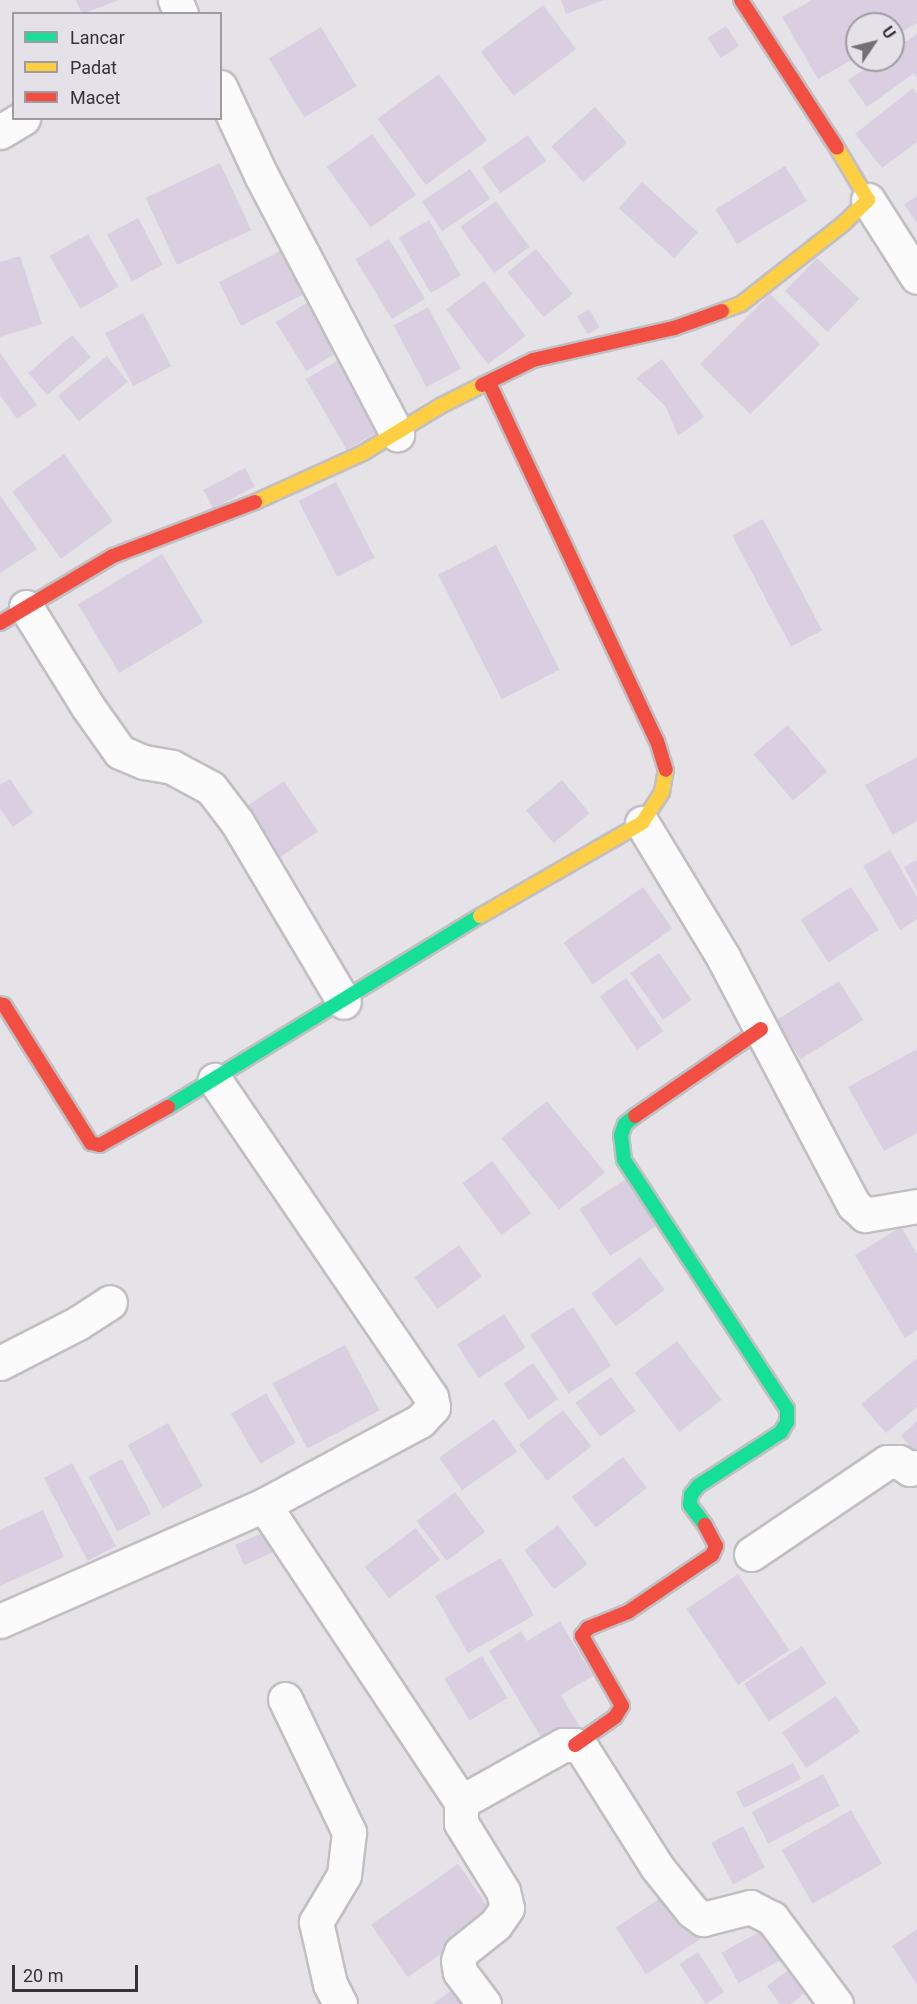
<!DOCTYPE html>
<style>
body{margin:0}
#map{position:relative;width:917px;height:2004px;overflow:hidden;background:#e5e3e7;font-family:Roboto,sans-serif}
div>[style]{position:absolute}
.building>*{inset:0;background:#dacfe1;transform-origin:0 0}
.roads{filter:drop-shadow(2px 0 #c1bfc2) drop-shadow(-2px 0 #c1bfc2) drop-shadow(0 2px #c1bfc2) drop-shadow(0 -2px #c1bfc2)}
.street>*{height:33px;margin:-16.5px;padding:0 16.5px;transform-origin:16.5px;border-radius:16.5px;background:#fbfbfb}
.fast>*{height:14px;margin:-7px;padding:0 7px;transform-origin:7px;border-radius:7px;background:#16e098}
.slow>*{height:14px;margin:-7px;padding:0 7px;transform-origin:7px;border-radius:7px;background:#ffcf43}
.jam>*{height:14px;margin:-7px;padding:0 7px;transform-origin:7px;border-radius:7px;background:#f24e42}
span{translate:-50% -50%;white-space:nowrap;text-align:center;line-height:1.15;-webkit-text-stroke:4.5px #e5e1e9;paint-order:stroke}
.legend{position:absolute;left:12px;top:12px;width:210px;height:108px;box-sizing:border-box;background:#e5e1e9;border:2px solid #9f9ba1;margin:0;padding:8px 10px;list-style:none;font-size:18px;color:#353336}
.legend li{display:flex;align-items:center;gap:12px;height:30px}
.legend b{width:30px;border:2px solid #9f9ba1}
.north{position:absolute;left:845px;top:12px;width:60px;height:60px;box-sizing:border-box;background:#e5e1e9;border:2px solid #9f9ba1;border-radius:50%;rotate:55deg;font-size:16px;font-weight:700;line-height:24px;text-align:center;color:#353336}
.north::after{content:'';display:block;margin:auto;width:21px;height:27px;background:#737174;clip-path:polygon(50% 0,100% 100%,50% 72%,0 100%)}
.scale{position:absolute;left:12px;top:1965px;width:126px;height:27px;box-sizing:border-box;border:3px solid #353336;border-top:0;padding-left:8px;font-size:18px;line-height:21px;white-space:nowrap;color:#353336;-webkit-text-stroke:4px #e5e1e9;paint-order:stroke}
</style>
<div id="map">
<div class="building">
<div style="clip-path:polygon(76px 0,119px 0,82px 14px)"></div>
<div style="clip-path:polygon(561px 0,604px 0,566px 14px)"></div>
<div style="clip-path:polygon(812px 0,917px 0,917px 23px,893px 37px,893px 24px,857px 24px,857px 57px,818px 79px,782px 17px)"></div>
<div style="left:543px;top:5px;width:55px;height:78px;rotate:53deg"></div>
<div style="left:726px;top:26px;width:24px;height:22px;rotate:57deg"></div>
<div style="left:321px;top:27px;width:69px;height:61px;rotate:59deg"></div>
<div style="clip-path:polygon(917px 34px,917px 78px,914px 73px,867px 107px,848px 80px,878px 60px,893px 60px,893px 50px)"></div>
<div style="left:439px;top:74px;width:82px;height:76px;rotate:54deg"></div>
<div style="clip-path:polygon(913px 88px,917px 94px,917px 142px,882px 168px,855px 134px)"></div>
<div style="left:595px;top:107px;width:48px;height:59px;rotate:48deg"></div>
<div style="left:372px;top:134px;width:75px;height:56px;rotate:54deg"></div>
<div style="left:528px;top:135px;width:32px;height:56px;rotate:55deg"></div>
<div style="left:220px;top:163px;width:74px;height:82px;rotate:65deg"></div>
<div style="left:785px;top:166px;width:41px;height:82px;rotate:58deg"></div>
<div style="left:470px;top:169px;width:36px;height:58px;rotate:56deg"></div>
<div style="left:642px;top:182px;width:75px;height:35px;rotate:42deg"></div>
<div style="clip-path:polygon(917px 196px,917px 223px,904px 204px)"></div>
<div style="left:496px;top:201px;width:57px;height:44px;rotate:54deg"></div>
<div style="left:138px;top:218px;width:53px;height:35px;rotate:62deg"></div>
<div style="left:429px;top:220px;width:64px;height:35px;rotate:60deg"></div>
<div style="left:88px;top:234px;width:61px;height:44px;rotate:60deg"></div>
<div style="left:389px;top:239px;width:70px;height:39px;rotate:59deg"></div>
<div style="left:536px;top:249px;width:58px;height:37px;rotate:51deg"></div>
<div style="left:282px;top:250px;width:49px;height:71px;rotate:63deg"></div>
<div style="clip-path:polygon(20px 256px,42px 324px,0 337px,0 262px)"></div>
<div style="left:817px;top:258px;width:59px;height:46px;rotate:44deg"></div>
<div style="left:484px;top:281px;width:69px;height:47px;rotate:53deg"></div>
<div style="left:770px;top:294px;width:71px;height:99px;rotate:45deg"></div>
<div style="left:308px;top:302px;width:58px;height:38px;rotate:58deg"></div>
<div style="left:428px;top:307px;width:70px;height:39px;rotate:62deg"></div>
<div style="left:589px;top:309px;width:21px;height:14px;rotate:59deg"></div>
<div style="left:143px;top:313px;width:60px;height:43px;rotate:62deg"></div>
<div style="left:72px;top:335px;width:29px;height:58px;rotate:49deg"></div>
<div style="clip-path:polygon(0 353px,37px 405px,17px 419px,0 395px)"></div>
<div style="left:107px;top:356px;width:33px;height:63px;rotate:51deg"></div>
<div style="left:342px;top:358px;width:82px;height:42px;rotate:60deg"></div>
<div style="clip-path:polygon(662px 359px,704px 417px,678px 436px,666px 407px,636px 378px)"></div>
<div style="left:64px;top:454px;width:83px;height:64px;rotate:54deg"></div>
<div style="left:245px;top:468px;width:21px;height:47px;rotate:62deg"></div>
<div style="left:336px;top:482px;width:85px;height:42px;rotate:63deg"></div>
<div style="clip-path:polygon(0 495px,37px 549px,0 573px)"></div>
<div style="left:763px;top:519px;width:126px;height:35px;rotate:62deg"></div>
<div style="left:496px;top:545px;width:140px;height:65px;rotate:63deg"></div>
<div style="left:162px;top:554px;width:80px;height:98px;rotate:59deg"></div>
<div style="left:788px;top:725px;width:61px;height:45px;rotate:50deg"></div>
<div style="clip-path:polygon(917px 757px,917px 821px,893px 835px,865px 785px)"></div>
<div style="clip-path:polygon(10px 779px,33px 813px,13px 827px,0 809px,0 785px)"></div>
<div style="left:562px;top:780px;width:43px;height:47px;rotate:50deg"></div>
<div style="left:284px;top:781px;width:61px;height:59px;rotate:56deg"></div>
<div style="clip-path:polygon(890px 850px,917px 897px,917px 919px,900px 930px,863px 866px)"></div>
<div style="clip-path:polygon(917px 860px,917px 891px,904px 867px)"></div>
<div style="left:643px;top:887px;width:51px;height:97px;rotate:55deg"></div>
<div style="left:851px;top:887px;width:51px;height:60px;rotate:57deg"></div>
<div style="left:659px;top:953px;width:57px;height:35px;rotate:55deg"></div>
<div style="left:626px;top:978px;width:65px;height:32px;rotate:55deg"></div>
<div style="left:839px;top:981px;width:46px;height:74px;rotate:58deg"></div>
<div style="clip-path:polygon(917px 1049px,917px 1133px,884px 1151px,848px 1087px)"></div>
<div style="left:547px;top:1101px;width:92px;height:59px;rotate:51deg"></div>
<div style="left:492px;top:1161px;width:65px;height:37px;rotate:53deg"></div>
<div style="left:629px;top:1177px;width:56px;height:59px;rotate:57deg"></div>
<div style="clip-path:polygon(901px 1227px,917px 1254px,917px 1330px,905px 1338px,855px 1255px)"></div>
<div style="left:459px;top:1245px;width:39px;height:55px;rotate:54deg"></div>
<div style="left:640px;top:1257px;width:41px;height:61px;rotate:53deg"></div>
<div style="left:573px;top:1307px;width:70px;height:51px;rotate:57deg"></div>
<div style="left:504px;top:1314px;width:40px;height:56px;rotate:57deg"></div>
<div style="left:677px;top:1341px;width:74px;height:53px;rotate:53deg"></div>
<div style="left:345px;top:1345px;width:74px;height:82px;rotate:62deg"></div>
<div style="clip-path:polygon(917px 1358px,917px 1407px,886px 1433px,861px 1404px)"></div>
<div style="left:533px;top:1363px;width:44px;height:36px;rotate:55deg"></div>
<div style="left:611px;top:1377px;width:42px;height:44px;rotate:54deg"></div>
<div style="left:266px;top:1393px;width:58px;height:41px;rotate:59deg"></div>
<div style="left:563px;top:1410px;width:46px;height:56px;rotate:52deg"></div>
<div style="left:494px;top:1419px;width:40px;height:67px;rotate:55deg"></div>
<div style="clip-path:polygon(917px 1421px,917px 1455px,901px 1436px)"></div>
<div style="left:168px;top:1423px;width:72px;height:46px;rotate:61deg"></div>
<div style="left:623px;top:1457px;width:39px;height:65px;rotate:52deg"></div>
<div style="left:122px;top:1459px;width:62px;height:38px;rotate:62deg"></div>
<div style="left:72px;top:1463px;width:94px;height:32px;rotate:62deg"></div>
<div style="left:455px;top:1492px;width:50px;height:48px;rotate:53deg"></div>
<div style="clip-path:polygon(43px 1510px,64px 1557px,0 1586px,0 1530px)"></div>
<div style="left:558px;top:1525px;width:49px;height:42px;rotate:53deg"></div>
<div style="left:416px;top:1528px;width:40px;height:64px;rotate:53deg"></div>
<div style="left:269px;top:1530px;width:22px;height:37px;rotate:66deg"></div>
<div style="left:501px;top:1558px;width:66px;height:76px;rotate:60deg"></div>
<div style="left:738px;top:1574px;width:92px;height:62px;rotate:56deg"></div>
<div style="clip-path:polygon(560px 1621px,593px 1676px,561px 1695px,580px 1727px,547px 1747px,489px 1651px,521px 1631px,527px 1641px)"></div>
<div style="left:802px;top:1646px;width:45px;height:69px;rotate:57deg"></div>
<div style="left:482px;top:1656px;width:49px;height:44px;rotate:59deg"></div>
<div style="left:836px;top:1696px;width:43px;height:65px;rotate:56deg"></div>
<div style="left:793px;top:1763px;width:18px;height:64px;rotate:63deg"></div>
<div style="left:823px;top:1774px;width:36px;height:81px;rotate:62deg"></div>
<div style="left:851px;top:1810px;width:62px;height:80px;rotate:60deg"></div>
<div style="left:743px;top:1826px;width:47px;height:36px;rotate:62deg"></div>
<div style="left:458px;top:1864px;width:64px;height:106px;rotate:55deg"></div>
<div style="left:670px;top:1892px;width:56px;height:65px;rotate:57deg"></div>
<div style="left:768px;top:1927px;width:35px;height:53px;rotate:61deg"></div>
<div style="clip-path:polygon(917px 1929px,917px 1985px,892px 1946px)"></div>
<div style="left:698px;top:1952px;width:48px;height:22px;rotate:57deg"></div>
<div style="clip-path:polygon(801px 1960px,818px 1983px,791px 2004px,780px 2004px,767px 1986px)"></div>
<div style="clip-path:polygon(453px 1989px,465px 2004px,433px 2004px)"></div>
</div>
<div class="roads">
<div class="street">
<div style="left:175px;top:0;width:15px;rotate:67deg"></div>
<div style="left:220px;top:87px;width:97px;rotate:65deg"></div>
<div style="left:261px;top:175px;width:293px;rotate:62.3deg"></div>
<div style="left:0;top:132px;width:27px;rotate:-31deg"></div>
<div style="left:868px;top:200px;width:91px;rotate:57.5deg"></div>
<div style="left:26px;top:607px;width:118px;rotate:58.2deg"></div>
<div style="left:88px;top:707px;width:55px;rotate:54.6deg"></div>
<div style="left:120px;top:752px;width:26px;rotate:23deg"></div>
<div style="left:144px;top:762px;width:28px;rotate:10deg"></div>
<div style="left:172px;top:767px;width:44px;rotate:28.3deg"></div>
<div style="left:211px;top:788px;width:43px;rotate:52.6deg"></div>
<div style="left:237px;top:822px;width:209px;rotate:59.3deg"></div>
<div style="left:642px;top:823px;width:157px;rotate:58.8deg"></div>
<div style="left:723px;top:957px;width:280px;rotate:62.2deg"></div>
<div style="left:854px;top:1205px;width:15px;rotate:42deg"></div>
<div style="left:865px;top:1215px;width:53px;rotate:-9.8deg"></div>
<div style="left:0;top:1363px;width:88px;rotate:-27.1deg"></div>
<div style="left:78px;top:1323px;width:38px;rotate:-33deg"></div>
<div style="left:264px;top:1505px;width:356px;rotate:56.4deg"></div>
<div style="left:461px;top:1802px;width:117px;rotate:-29.2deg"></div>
<div style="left:563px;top:1745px;width:12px"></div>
<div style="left:575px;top:1745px;width:9px;rotate:32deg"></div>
<div style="left:583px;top:1750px;width:138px;rotate:57.7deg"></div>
<div style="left:657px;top:1867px;width:56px;rotate:51.5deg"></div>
<div style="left:692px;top:1911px;width:14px;rotate:36deg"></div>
<div style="left:703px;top:1919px;width:49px;rotate:-14.3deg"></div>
<div style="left:750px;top:1907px;width:25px;rotate:27deg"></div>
<div style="left:772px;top:1918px;width:107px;rotate:53.3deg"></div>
<div style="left:751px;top:1554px;width:164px;rotate:-34.1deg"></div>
<div style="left:887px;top:1462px;width:12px"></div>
<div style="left:899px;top:1462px;width:13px;rotate:32deg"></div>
<div style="left:910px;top:1469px;width:7px;rotate:-16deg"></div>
<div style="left:0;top:1621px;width:288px;rotate:-23.7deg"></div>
<div style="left:264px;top:1505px;width:177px;rotate:-28.3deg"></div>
<div style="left:420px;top:1421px;width:19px;rotate:-47deg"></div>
<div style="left:433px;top:1407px;width:10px;rotate:-101deg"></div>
<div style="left:431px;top:1397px;width:384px;rotate:-124.3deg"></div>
<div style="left:285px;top:1699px;width:148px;rotate:64.3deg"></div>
<div style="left:349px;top:1832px;width:43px;rotate:96.6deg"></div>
<div style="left:344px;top:1875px;width:55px;rotate:120.8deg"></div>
<div style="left:316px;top:1922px;width:64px;rotate:77.3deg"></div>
<div style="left:330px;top:1984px;width:22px;rotate:63deg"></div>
<div style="left:461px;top:1802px;width:21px;rotate:90deg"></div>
<div style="left:461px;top:1823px;width:80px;rotate:58.3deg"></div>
<div style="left:503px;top:1891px;width:17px;rotate:77deg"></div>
<div style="left:507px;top:1908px;width:19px;rotate:125deg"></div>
<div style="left:496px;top:1924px;width:45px;rotate:141.3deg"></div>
<div style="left:461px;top:1952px;width:9px;rotate:108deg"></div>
<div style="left:458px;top:1961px;width:11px;rotate:80deg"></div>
<div style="left:460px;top:1972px;width:40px;rotate:53deg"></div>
</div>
<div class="fast">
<div style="left:168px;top:1107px;width:366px;rotate:-31.5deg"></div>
<div style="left:635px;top:1116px;width:13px;rotate:141deg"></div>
<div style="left:625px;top:1124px;width:12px;rotate:110deg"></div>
<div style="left:621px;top:1135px;width:25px;rotate:83deg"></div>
<div style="left:624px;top:1160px;width:298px;rotate:56.8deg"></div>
<div style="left:787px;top:1409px;width:13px;rotate:90deg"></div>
<div style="left:787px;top:1422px;width:12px;rotate:121deg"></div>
<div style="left:781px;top:1432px;width:99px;rotate:147deg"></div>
<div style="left:698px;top:1486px;width:11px;rotate:128deg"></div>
<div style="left:691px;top:1495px;width:10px;rotate:96deg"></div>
<div style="left:690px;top:1505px;width:25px;rotate:53deg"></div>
</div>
<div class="slow">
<div style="left:722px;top:311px;width:20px;rotate:-20deg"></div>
<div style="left:741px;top:304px;width:130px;rotate:-38.1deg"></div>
<div style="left:843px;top:224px;width:35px;rotate:-44deg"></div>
<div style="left:868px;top:200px;width:61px;rotate:-120.8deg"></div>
<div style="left:255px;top:502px;width:119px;rotate:-24.4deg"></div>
<div style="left:363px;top:453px;width:92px;rotate:-31.3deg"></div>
<div style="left:442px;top:405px;width:45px;rotate:-26.6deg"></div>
<div style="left:480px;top:916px;width:187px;rotate:-29.9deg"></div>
<div style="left:642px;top:823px;width:37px;rotate:-57deg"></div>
<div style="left:662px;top:792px;width:22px;rotate:-80deg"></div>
</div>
<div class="jam">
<div style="left:741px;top:0;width:176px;rotate:57deg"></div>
<div style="left:489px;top:383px;width:395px;rotate:64.9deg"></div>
<div style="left:657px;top:741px;width:30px;rotate:73deg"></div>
<div style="left:482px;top:385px;width:57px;rotate:-26.1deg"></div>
<div style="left:533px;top:360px;width:145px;rotate:-12.8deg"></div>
<div style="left:674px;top:328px;width:51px;rotate:-19.5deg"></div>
<div style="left:0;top:623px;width:131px;rotate:-30.7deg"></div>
<div style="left:113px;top:556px;width:152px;rotate:-20.8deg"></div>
<div style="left:0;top:1004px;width:4px;rotate:14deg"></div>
<div style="left:4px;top:1005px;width:163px;rotate:57.8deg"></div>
<div style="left:91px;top:1143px;width:9px;rotate:13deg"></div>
<div style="left:100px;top:1145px;width:78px;rotate:-29.2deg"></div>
<div style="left:635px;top:1116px;width:153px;rotate:-34.6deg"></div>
<div style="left:575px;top:1745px;width:49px;rotate:-35deg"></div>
<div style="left:615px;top:1717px;width:13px;rotate:-58deg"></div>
<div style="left:622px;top:1706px;width:81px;rotate:-119.7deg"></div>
<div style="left:582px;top:1636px;width:10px;rotate:-53deg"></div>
<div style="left:588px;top:1628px;width:43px;rotate:-21.8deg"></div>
<div style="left:628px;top:1612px;width:102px;rotate:-34.2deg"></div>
<div style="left:712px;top:1555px;width:10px;rotate:-66deg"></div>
<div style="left:716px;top:1546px;width:24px;rotate:-118deg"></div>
</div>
</div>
<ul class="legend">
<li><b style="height:8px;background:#16e098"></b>Lancar</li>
<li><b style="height:8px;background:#ffcf43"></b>Padat</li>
<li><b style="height:8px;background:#f24e42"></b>Macet</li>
</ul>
<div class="north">U</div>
<div class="scale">20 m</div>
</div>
